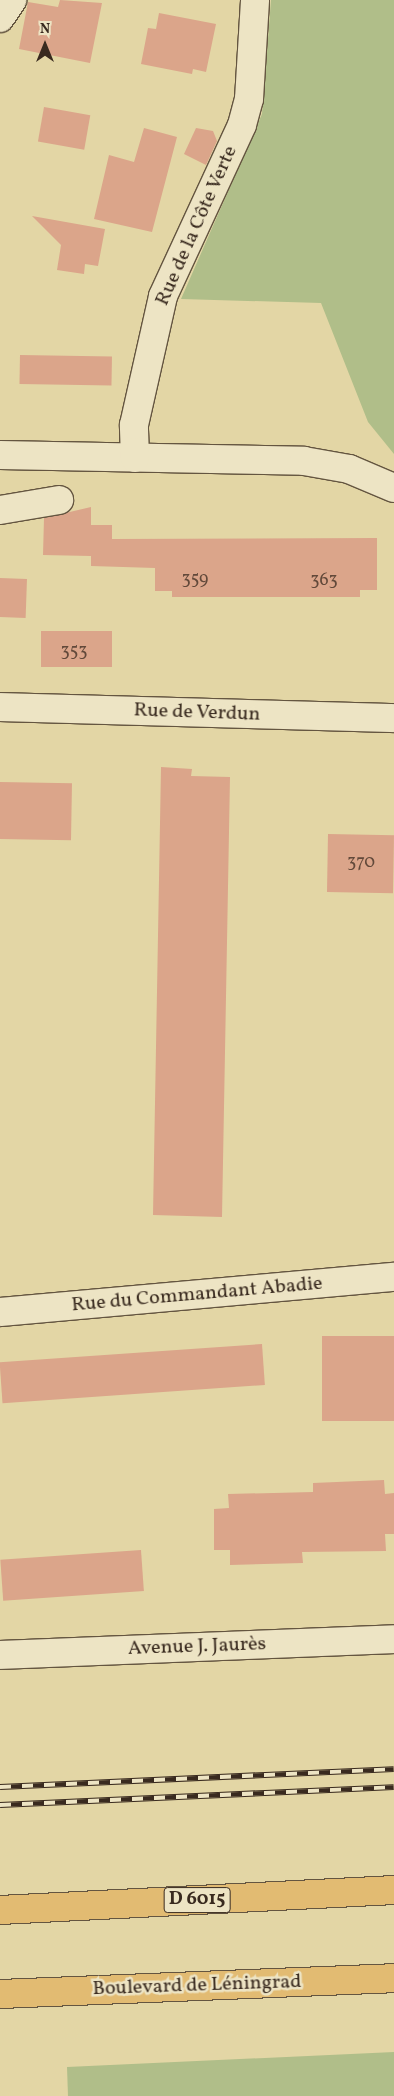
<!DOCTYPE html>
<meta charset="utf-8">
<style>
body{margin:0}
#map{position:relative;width:394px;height:2096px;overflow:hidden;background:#e3d6a5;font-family:Vollkorn,serif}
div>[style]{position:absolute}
.green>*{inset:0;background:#b0be89}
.building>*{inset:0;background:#dba58a;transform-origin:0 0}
.roads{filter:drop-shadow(1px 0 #645540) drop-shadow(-1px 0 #645540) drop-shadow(0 1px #645540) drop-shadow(0 -1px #645540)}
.minor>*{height:28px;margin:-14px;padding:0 14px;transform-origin:14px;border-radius:14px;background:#ede4c4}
.tertiary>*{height:28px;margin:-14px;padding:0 14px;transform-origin:14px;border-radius:14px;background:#ede4c4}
.secondary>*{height:28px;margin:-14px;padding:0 14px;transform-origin:14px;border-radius:14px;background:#ede4c4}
.primary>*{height:28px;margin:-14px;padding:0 14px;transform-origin:14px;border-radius:14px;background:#e2bb72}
.rail>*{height:5.5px;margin-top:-2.75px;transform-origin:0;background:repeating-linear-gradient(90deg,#ede4c4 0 11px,#392a1f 0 22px);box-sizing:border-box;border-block:1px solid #392a1f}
span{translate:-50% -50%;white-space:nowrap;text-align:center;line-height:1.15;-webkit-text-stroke:5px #ede4c4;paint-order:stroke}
.number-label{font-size:18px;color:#62493a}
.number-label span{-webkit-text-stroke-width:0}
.shield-label span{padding:1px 4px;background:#ede4c4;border:1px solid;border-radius:4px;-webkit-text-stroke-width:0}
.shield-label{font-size:19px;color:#392a1f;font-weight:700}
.street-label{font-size:20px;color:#392a1f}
.north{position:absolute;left:20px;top:20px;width:50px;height:50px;-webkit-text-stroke:4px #ede4c4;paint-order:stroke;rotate:0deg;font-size:14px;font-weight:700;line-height:20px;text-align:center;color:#392a1f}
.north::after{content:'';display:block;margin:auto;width:18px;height:22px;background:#392a1f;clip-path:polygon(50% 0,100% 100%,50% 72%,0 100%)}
</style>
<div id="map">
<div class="green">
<div style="clip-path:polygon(271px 0,394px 0,394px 454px,368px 422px,321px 303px,181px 299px,262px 114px)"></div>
<div style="clip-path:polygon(394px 2052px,394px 2096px,68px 2096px,67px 2067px)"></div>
</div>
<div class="building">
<div style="clip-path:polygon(60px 0,102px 3px,90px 63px,19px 49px,28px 2px,58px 7px)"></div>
<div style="clip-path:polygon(159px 13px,216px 24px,206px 72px,193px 69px,192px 74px,141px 64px,148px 28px,156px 29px)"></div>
<div style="left:44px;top:107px;width:47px;height:35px;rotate:10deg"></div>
<div style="clip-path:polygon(144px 128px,177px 137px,152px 232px,94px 219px,109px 155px,134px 162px)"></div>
<div style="clip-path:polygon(196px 128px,213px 131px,217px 141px,206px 165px,184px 154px)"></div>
<div style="clip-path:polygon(32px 216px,105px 229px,98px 266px,85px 264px,84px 274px,57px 270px,61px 245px)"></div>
<div style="left:20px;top:355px;width:92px;height:29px;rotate:1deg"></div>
<div style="clip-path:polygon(91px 507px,91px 525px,112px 525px,112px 539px,377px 538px,377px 590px,360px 590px,360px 597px,172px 597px,172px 591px,155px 591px,155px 568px,91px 566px,91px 556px,43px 555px,44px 518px)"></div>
<div style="left:0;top:578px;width:27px;height:39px;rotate:2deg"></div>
<div style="left:112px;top:631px;width:36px;height:71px;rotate:90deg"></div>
<div style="clip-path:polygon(161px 767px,192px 769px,191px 776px,230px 777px,222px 1217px,153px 1215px)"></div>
<div style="left:0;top:782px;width:72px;height:57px;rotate:1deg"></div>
<div style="left:328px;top:834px;width:66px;height:58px;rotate:1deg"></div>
<div style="left:394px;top:1336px;width:85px;height:72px;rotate:90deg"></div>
<div style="left:262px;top:1344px;width:41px;height:263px;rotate:86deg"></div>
<div style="clip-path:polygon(384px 1480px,385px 1494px,394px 1493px,394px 1534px,385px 1534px,386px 1551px,302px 1552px,303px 1563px,230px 1565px,230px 1550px,214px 1550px,214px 1509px,229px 1508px,228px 1494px,313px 1492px,313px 1483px)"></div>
<div style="left:141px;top:1550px;width:41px;height:141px;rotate:86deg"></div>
</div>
<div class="roads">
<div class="minor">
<div style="left:0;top:18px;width:22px;rotate:-56deg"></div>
<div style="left:0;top:455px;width:304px;rotate:1.1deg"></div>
<div style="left:304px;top:461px;width:46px;rotate:10.1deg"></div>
<div style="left:349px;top:469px;width:49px;rotate:22.9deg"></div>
<div style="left:135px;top:458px;width:33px;rotate:-92deg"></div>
<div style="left:134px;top:425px;width:132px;rotate:-77.3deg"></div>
<div style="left:163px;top:296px;width:188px;rotate:-65.2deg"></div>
<div style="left:242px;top:125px;width:27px;rotate:-75deg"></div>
<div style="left:249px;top:99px;width:99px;rotate:-86.5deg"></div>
<div style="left:0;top:510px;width:60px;rotate:-9.6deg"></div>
<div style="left:0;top:1312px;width:396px;rotate:-5.1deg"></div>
</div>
<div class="tertiary">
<div style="left:0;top:1655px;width:394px;rotate:-2.3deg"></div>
</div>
<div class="secondary">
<div style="left:0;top:707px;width:394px;rotate:1.6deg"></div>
</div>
<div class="primary">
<div style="left:0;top:1910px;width:395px;rotate:-2.9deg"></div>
<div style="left:0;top:1994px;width:394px;rotate:-2.3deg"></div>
</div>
</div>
<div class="rail">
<div style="left:0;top:1787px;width:394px;rotate:-2.6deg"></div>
<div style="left:0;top:1805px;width:394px;rotate:-2.6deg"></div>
</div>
<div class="number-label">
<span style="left:195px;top:580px">359</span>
<span style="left:324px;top:581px">363</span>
<span style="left:74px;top:652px">353</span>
<span style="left:361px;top:863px">370</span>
</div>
<div class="shield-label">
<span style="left:197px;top:1900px">D 6015</span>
</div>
<div class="street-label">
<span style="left:197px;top:226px;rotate:-66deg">Rue de la Côte Verte</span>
<span style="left:197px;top:713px;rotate:2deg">Rue de Verdun</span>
<span style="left:197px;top:1295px;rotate:-5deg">Rue du Commandant Abadie</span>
<span style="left:197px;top:1647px;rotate:-2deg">Avenue J. Jaurès</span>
<span style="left:197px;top:1986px;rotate:-2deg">Boulevard de Léningrad</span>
</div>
<div class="north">N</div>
</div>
